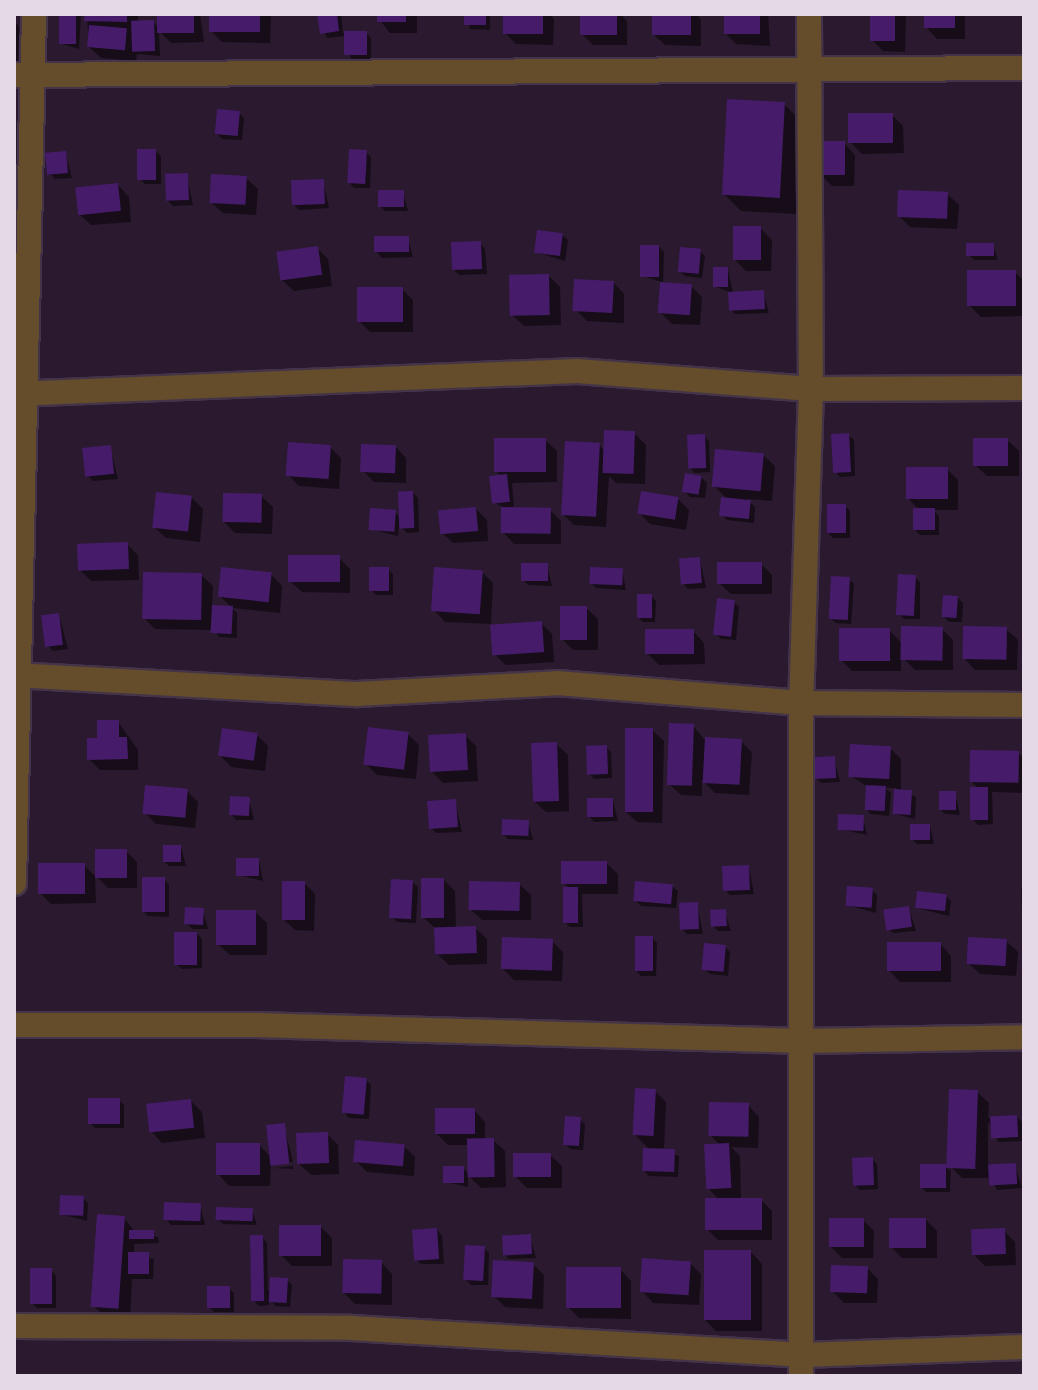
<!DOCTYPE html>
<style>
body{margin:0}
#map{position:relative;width:1038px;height:1390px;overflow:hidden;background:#2a192f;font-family:"PT Sans Narrow",sans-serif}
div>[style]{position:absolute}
.shadow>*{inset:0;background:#0007}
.building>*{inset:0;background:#461c6a;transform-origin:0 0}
.roads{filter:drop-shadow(2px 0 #443449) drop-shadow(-2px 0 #443449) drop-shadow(0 2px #443449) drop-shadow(0 -2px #443449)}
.minor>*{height:24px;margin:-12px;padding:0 12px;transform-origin:12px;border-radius:12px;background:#654d2b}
span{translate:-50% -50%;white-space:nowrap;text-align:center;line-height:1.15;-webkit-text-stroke:6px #201025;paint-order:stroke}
.frame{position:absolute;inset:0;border:16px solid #e5d9e8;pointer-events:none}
</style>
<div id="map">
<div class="shadow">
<div style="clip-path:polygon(61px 14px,81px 14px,79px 49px,59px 43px)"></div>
<div style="clip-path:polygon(87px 14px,138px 14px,138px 23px,153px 22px,159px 28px,159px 14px,200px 14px,204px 42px,171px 43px,159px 31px,160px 56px,137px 54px,136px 61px,101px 58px,89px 47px)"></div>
<div style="clip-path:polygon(211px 14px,271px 14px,270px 43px,222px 42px,211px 31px)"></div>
<div style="clip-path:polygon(319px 14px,341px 14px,343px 33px,366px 33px,371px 38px,371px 59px,351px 59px,346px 36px,327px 38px)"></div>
<div style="clip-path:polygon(375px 14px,417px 14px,417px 33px,390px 33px)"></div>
<div style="clip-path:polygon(466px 14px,490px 14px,490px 30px,470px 29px)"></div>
<div style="clip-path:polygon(505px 14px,549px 14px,554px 19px,553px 45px,516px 44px,505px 33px)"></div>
<div style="clip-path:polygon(582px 14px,620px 14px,627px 21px,627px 45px,593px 45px,582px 34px)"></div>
<div style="clip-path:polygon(654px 14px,696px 14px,701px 20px,701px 46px,665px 45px,653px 34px)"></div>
<div style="clip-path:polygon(726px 14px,768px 14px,770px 46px,736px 44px,725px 33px)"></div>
<div style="clip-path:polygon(872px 14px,906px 14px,905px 52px,883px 51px,872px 40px)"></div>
<div style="clip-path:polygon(926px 14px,965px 14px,965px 39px,937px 39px,926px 27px)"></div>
<div style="clip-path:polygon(14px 21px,19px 26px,18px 62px,14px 62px)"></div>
<div style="clip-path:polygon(784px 104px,801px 121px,797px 214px,741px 211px,724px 194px)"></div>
<div style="clip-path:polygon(239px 113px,244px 118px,242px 140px,222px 139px,217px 134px)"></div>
<div style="clip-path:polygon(892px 115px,903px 126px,904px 153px,862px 154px,851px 143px)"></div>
<div style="clip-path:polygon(844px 143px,855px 155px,854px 186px,832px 186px,820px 174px)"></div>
<div style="clip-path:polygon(155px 151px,161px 156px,161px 184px,145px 184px,140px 179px)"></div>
<div style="clip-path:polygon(366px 152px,371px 157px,370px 188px,354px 188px,349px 182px)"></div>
<div style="clip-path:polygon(65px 153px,72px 178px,55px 179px,50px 174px)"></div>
<div style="clip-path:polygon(187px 176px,193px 205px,173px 206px,168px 201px)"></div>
<div style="clip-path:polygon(246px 178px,258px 189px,256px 215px,223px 213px,211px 202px)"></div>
<div style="clip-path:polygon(323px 181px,329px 208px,299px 210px,294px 205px)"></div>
<div style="clip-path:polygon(118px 185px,129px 197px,131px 222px,91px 225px,79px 214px)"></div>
<div style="clip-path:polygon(403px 192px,408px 211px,385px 211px,380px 206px)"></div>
<div style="clip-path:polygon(947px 194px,959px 205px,957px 229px,910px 227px,899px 216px)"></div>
<div style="clip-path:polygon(760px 228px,772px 240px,771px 271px,746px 271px,735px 260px)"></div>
<div style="clip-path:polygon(562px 235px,568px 240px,565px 261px,535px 252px)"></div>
<div style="clip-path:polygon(408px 238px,413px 257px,382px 258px,377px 253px)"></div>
<div style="clip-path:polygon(480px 243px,485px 249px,487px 274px,459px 275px,454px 270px)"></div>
<div style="clip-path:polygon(993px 245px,998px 260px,974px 260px,969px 255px)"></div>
<div style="clip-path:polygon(659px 247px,664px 252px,663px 284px,691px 286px,702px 297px,700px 325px,672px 324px,660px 312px,662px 282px,642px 276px)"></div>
<div style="clip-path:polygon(317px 248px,328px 259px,332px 286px,294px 291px,282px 280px)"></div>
<div style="clip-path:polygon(700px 251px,705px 256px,702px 278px,685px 276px,679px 271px)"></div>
<div style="clip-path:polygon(728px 269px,733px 293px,763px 292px,769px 313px,735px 314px,730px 309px,730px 292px,716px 287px)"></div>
<div style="clip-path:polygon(1015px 272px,1024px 281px,1024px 316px,981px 317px,969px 305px)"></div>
<div style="clip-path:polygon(549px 276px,560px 287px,561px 325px,524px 326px,512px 315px)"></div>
<div style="clip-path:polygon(613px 282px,624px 294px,624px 323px,587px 321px,576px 310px)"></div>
<div style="clip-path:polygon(402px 289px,413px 300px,413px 332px,370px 332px,359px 321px)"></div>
<div style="clip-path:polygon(634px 433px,646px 445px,645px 484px,616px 483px,609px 476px,606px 527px,574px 525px,563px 514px,599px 445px,605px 452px)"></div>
<div style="clip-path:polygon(848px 435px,854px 440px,855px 476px,840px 477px,835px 471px)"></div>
<div style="clip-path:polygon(704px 436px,709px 441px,710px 472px,695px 473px,690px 468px)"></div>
<div style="clip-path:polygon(545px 440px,557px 451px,557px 482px,512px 483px,514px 510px,550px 510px,561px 521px,561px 544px,514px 544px,503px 532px,503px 507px,493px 502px,502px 477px,496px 471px)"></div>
<div style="clip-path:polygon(1007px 440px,1019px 451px,1019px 476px,987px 476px,975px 465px)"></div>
<div style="clip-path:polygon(395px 446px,406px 458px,406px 483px,374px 482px,363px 471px)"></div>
<div style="clip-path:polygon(110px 447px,118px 479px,93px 481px,88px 476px)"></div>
<div style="clip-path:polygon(330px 447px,341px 458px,339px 489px,299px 486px,288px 475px)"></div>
<div style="clip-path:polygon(763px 455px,775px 466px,772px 501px,747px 499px,755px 507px,754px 523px,727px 520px,722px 515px,728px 500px,714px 486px)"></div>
<div style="clip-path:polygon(947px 469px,958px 480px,958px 510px,933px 510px,939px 516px,939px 535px,920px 535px,915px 530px,919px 510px,908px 498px)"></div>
<div style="clip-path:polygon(701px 477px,707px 483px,705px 498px,690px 497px,685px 491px)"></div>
<div style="clip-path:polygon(413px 493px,418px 498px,419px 532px,407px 533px,399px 525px,398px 536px,370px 529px,395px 512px,401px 519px)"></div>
<div style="clip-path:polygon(261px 496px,273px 507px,272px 534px,235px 533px,224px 522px)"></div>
<div style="clip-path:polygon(192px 498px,203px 509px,200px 542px,166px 538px,154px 527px)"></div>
<div style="clip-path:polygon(678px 499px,689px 510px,686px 530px,650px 524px,639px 513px)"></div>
<div style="clip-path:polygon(845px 506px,850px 511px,850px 538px,833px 538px,828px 533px)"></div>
<div style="clip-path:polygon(476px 509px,487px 520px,488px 541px,453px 543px,441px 532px)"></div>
<div style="clip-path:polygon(127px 544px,138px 555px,139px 580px,91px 581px,80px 570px)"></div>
<div style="clip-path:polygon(339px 558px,350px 569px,350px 593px,302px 592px,290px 581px)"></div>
<div style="clip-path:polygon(700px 559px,706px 588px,688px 589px,683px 584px)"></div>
<div style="clip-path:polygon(761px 564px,772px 575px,772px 594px,731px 594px,719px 583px)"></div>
<div style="clip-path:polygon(547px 565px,552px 586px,528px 585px,523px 580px)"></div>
<div style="clip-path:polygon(388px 569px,393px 574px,393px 595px,376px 595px,371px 590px)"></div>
<div style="clip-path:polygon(622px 570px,626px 590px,596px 588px,591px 583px)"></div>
<div style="clip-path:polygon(482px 572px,493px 583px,491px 624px,445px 622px,434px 610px)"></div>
<div style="clip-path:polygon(271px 574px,282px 586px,280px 613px,232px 608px,237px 613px,237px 638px,219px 637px,214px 630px,155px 629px,144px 618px,201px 575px,213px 586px,212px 607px,232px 608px,220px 596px)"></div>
<div style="clip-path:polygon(915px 577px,920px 582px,920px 619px,904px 619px,899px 614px)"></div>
<div style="clip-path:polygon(849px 579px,854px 584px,851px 624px,836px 623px,830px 618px)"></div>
<div style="clip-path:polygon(651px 596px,656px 601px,655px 622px,643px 622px,638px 617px)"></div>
<div style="clip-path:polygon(957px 597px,963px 603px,962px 622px,949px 622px,944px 617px)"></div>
<div style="clip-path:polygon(734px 602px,739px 607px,736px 640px,721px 639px,716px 634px)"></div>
<div style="clip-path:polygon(586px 608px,598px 619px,598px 650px,573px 650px,562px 639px)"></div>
<div style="clip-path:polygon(59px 615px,68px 649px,53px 651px,48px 646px)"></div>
<div style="clip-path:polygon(541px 623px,552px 634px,554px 662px,506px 665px,494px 654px)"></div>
<div style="clip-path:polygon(942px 629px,953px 640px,953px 670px,915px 670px,901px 656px,901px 671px,852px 671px,841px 660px,889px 630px,903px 644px)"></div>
<div style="clip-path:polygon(1006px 629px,1018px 640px,1017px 670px,975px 670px,964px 658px)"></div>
<div style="clip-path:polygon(693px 631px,704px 643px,705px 664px,659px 665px,648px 654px)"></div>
<div style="clip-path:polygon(118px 722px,138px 750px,138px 770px,100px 770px,89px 759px,99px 740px)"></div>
<div style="clip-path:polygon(693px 726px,704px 739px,741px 741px,752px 753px,749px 795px,715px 793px,702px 780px,702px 796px,681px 795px,669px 784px)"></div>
<div style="clip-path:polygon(652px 730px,664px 741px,662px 823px,637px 822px,625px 811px)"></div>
<div style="clip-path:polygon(408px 734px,419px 745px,416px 779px,377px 775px,366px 764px)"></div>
<div style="clip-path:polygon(257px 735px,268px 746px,265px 771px,231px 767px,220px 755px)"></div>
<div style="clip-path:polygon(465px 735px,476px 746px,478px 781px,443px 783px,432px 772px)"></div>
<div style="clip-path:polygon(556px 744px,568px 755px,569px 811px,546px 812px,534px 801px)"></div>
<div style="clip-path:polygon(606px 747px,611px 752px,612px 778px,594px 779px,589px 774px)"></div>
<div style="clip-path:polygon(890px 748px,901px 759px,901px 791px,916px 797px,915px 819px,895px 814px,896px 788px,885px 788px,891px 793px,889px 816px,871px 814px,866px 809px,868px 787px,851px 776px)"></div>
<div style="clip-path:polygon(1018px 753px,1024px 759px,1024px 793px,992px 792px,993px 824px,978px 825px,973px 819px,979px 789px,971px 781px)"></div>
<div style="clip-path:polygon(834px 758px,840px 782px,821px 783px,816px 778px)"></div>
<div style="clip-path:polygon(187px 791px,198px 802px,195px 828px,156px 824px,145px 813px)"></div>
<div style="clip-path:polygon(955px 793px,960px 815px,945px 814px,940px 809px)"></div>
<div style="clip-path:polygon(249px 799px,254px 820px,236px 820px,231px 814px)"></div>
<div style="clip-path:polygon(613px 800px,618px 821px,594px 822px,589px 816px)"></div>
<div style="clip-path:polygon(455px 801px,462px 832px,436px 833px,431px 828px)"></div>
<div style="clip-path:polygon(863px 817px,867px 835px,839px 829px)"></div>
<div style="clip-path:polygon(528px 822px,533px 840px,508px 839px,503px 834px)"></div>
<div style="clip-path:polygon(930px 826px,934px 844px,917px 844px,912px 839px)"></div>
<div style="clip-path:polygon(181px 847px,186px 866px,169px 866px,164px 861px)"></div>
<div style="clip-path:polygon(126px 851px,137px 862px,137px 888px,108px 888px,97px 877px)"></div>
<div style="clip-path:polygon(259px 860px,263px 881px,238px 875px)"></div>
<div style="clip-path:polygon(606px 863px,618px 874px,618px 894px,582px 894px,583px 927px,570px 927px,565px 922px,570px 889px,564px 883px)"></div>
<div style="clip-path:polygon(84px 865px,95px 876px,96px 903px,51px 904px,40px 893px)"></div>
<div style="clip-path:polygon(749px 867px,754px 894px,730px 895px,725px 889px)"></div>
<div style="clip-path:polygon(164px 879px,169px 885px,169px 917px,148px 916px,143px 911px)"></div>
<div style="clip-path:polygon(444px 880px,455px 891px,456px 929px,475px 928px,487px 939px,487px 964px,449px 965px,437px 954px,437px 930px,424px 918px)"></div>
<div style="clip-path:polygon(412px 882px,418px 887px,416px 923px,397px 922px,392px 917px)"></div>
<div style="clip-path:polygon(304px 883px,315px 894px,314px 931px,295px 930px,283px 919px)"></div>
<div style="clip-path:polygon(519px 884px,531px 895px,531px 920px,482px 920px,470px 909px)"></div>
<div style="clip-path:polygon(672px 886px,678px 891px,676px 908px,641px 906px,636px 901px)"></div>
<div style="clip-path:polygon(1021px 889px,1024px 889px,1024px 915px,1022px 912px)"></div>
<div style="clip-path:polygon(872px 890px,877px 895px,876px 913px,847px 905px)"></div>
<div style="clip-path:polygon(946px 896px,951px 901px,949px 916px,917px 908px)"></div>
<div style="clip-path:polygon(697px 904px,703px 934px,687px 934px,682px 929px)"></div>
<div style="clip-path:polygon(909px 909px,916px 931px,893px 933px,888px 928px)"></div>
<div style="clip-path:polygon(203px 910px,208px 929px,192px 929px,187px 923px)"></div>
<div style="clip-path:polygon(725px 911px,731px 931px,718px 931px,713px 926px)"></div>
<div style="clip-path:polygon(255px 912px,267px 923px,267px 955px,230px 955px,218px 944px)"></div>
<div style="clip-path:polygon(197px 934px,202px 939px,202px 968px,182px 969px,176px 964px)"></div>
<div style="clip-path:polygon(652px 938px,657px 943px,656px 976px,641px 976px,636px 971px)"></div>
<div style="clip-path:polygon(552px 941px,563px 952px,562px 981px,514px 980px,503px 969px)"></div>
<div style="clip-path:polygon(1006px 941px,1018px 952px,1016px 976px,980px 974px,968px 963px)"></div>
<div style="clip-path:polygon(940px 944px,951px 956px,951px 982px,900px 982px,889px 970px)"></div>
<div style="clip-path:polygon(725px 947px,730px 952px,728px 976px,710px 974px,704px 969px)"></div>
<div style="clip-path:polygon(366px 1080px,371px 1085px,369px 1119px,349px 1118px,344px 1112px)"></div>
<div style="clip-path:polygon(655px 1091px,666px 1102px,664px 1150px,679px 1156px,678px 1177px,649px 1176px,644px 1171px,650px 1150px,635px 1135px)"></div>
<div style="clip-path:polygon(951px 1092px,977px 1092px,989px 1103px,988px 1118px,1017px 1117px,1022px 1122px,1022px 1141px,998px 1142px,988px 1121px,988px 1166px,1015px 1165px,1022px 1188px,997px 1190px,991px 1178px,962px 1178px,951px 1167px,950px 1192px,926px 1192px,921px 1187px,945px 1166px,950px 1171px)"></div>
<div style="clip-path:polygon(119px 1100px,124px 1105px,124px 1128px,95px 1128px,90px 1123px)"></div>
<div style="clip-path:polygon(191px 1101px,202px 1112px,205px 1138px,162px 1143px,151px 1131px)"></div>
<div style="clip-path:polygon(748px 1105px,759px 1117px,758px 1148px,731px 1147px,740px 1156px,741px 1200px,761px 1200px,772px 1211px,772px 1240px,718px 1240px,707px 1229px,719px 1200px,707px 1187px,720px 1145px,710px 1135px)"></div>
<div style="clip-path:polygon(474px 1110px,485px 1122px,485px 1140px,493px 1140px,505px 1151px,506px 1187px,481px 1188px,468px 1175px,468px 1187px,446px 1182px,463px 1168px,470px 1175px,469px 1145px,448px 1145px,437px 1134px)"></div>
<div style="clip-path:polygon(580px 1119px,585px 1125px,583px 1150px,570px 1149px,565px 1144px)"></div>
<div style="clip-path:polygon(284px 1125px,293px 1162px,271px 1164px,270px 1186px,229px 1186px,218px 1174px,259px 1145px,271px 1157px)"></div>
<div style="clip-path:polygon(327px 1134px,338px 1145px,339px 1174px,311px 1175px,299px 1164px)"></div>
<div style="clip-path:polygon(404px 1146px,415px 1157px,414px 1176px,367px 1172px,356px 1161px)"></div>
<div style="clip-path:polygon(550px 1155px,562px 1166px,562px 1188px,527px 1188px,516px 1177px)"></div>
<div style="clip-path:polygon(872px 1159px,877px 1164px,878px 1189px,860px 1190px,855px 1185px)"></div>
<div style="clip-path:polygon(293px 1166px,293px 1169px,274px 1168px)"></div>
<div style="clip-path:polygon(83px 1198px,88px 1203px,87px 1221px,60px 1214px)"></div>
<div style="clip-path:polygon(200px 1205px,205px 1225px,171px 1225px,166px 1219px)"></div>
<div style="clip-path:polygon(252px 1210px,257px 1225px,223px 1224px,218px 1219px)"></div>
<div style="clip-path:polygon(124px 1218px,135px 1232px,158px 1237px,159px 1243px,134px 1244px,134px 1255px,154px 1259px,153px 1279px,132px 1279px,130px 1318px,105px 1317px,94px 1306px)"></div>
<div style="clip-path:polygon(863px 1220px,874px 1231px,873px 1258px,842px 1258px,831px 1247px)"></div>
<div style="clip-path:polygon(926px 1220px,937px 1231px,937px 1258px,902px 1258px,891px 1247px)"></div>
<div style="clip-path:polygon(321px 1227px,332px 1238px,332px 1266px,292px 1266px,281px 1255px)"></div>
<div style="clip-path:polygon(437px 1230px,442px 1236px,444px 1264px,421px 1264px,415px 1259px)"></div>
<div style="clip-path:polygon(1004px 1231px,1015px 1242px,1016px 1265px,985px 1266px,974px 1255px)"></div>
<div style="clip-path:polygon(530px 1236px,536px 1258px,509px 1259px,504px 1254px)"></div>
<div style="clip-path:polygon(262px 1237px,267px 1243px,268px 1291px,287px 1280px,292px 1285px,290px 1307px,276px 1306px,269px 1299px,269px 1305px,259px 1306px,253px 1300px)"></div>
<div style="clip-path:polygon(484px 1248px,489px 1253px,488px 1285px,471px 1285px,466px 1280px)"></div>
<div style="clip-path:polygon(751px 1252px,762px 1264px,762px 1331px,716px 1331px,705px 1320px)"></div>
<div style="clip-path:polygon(381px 1262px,392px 1274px,392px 1305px,355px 1304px,344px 1293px)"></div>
<div style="clip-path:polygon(690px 1263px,701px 1274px,699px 1305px,653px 1303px,642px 1291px)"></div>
<div style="clip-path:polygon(533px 1264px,544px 1275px,543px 1309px,505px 1307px,494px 1296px)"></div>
<div style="clip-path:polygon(867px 1268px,878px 1279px,877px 1303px,844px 1303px,832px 1291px)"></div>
<div style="clip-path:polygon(620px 1269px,631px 1281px,631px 1319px,579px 1318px,568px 1307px)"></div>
<div style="clip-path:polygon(51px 1270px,56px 1276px,56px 1308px,37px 1308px,32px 1303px)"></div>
<div style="clip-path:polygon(229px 1288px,234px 1293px,234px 1312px,214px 1312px,209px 1307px)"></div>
</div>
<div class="building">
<div style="left:59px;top:14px;width:17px;height:30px"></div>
<div style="clip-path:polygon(85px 14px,127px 14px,127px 22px,84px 21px)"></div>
<div style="left:157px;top:14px;width:37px;height:19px"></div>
<div style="left:209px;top:14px;width:51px;height:18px"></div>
<div style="clip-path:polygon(317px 14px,337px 14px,339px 31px,320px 34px)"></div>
<div style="left:377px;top:14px;width:29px;height:8px"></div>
<div style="left:464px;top:14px;width:22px;height:11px"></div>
<div style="left:503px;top:14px;width:40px;height:20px"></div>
<div style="left:580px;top:14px;width:37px;height:21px"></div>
<div style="left:652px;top:14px;width:39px;height:21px"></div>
<div style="left:724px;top:14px;width:36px;height:20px"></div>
<div style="left:870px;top:14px;width:25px;height:27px"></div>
<div style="left:924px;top:14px;width:31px;height:14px"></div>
<div style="left:154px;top:20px;width:31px;height:23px;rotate:88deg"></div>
<div style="left:89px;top:25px;width:38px;height:22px;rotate:5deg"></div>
<div style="left:344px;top:31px;width:23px;height:24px"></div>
<div style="left:727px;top:99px;width:58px;height:96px;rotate:3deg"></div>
<div style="left:217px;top:109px;width:23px;height:25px;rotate:5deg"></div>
<div style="left:848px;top:113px;width:45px;height:30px"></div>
<div style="left:819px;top:141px;width:26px;height:34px"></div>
<div style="left:137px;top:149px;width:19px;height:31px"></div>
<div style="left:349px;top:149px;width:18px;height:34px;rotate:3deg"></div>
<div style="left:66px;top:151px;width:22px;height:21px;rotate:85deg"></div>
<div style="left:188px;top:173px;width:27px;height:23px;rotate:88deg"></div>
<div style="left:211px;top:174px;width:36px;height:29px;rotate:3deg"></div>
<div style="left:324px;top:179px;width:25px;height:33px;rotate:88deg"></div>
<div style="left:118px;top:183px;width:28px;height:43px;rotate:84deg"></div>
<div style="left:378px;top:190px;width:26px;height:17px"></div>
<div style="left:898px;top:190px;width:50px;height:27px;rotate:2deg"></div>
<div style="left:733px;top:226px;width:28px;height:34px"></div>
<div style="left:537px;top:230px;width:26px;height:23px;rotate:7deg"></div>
<div style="left:409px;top:236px;width:16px;height:35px;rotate:90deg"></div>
<div style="left:481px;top:241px;width:28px;height:30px;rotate:88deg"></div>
<div style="left:966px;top:243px;width:28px;height:13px"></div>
<div style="left:640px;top:245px;width:19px;height:32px"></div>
<div style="left:318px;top:246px;width:29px;height:42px;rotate:82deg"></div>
<div style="left:680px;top:247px;width:21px;height:25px;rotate:5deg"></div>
<div style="left:713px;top:267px;width:15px;height:20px"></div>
<div style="left:967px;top:270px;width:49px;height:36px"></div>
<div style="left:549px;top:274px;width:41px;height:40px;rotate:89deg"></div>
<div style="left:574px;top:279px;width:40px;height:32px;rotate:3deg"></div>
<div style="left:660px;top:282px;width:32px;height:31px;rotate:4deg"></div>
<div style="left:357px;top:287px;width:46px;height:35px"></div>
<div style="left:764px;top:290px;width:19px;height:36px;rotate:87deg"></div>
<div style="left:604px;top:430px;width:31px;height:43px;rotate:2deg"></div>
<div style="left:849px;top:433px;width:39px;height:18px;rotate:87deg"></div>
<div style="left:705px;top:434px;width:34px;height:18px;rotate:88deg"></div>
<div style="left:494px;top:438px;width:52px;height:34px"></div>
<div style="left:973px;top:438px;width:35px;height:28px"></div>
<div style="left:565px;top:441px;width:35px;height:74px;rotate:3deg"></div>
<div style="left:288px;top:442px;width:43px;height:34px;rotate:4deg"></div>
<div style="left:361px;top:444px;width:35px;height:28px;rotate:2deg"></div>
<div style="left:111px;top:445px;width:29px;height:29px;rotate:84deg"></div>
<div style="left:715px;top:449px;width:49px;height:38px;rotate:5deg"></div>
<div style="left:906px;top:467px;width:42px;height:32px"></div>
<div style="left:685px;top:473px;width:17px;height:19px;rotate:10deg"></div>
<div style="left:507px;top:474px;width:28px;height:18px;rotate:84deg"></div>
<div style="left:413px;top:491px;width:37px;height:15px;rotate:88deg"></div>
<div style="left:641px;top:491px;width:38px;height:23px;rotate:9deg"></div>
<div style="left:156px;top:492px;width:36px;height:36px;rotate:6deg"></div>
<div style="left:223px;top:493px;width:39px;height:29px;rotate:1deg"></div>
<div style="left:721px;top:497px;width:30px;height:19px;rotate:6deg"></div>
<div style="left:827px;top:504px;width:19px;height:29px"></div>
<div style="left:476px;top:507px;width:24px;height:38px;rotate:85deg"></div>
<div style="left:501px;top:507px;width:50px;height:26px;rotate:1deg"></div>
<div style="left:370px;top:508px;width:26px;height:22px;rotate:4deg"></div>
<div style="left:913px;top:508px;width:22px;height:22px"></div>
<div style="left:128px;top:542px;width:27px;height:51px;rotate:88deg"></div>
<div style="left:288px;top:555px;width:52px;height:27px"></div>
<div style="left:700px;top:557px;width:26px;height:21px;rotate:86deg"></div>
<div style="left:717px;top:562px;width:45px;height:22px"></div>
<div style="left:521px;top:563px;width:27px;height:18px"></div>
<div style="left:221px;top:567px;width:51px;height:30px;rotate:6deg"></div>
<div style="left:369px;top:567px;width:20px;height:24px"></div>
<div style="left:434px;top:567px;width:49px;height:44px;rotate:4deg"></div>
<div style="left:590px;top:567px;width:33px;height:17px;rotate:2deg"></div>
<div style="left:143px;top:572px;width:59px;height:47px;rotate:1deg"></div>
<div style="left:898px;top:574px;width:18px;height:41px;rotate:3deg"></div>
<div style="left:831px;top:576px;width:19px;height:43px;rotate:3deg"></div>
<div style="left:637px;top:594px;width:15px;height:24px"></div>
<div style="left:943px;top:595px;width:15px;height:22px;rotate:4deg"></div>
<div style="left:717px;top:598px;width:18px;height:37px;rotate:6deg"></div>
<div style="left:212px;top:605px;width:21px;height:28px;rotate:3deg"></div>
<div style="left:560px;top:606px;width:27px;height:34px"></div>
<div style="left:59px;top:613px;width:32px;height:18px;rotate:83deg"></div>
<div style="left:542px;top:621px;width:31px;height:52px;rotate:86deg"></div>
<div style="left:901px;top:626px;width:42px;height:34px;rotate:1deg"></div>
<div style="left:963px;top:626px;width:44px;height:33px;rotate:1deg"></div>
<div style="left:839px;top:628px;width:51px;height:33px"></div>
<div style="left:694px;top:629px;width:25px;height:49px;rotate:90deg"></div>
<div style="clip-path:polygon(97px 720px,119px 720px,119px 737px,127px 737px,128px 759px,87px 760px,87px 738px,97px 738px)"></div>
<div style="left:669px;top:723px;width:25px;height:62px;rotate:2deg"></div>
<div style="left:368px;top:727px;width:41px;height:38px;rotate:7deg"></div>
<div style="left:222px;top:728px;width:36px;height:28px;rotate:8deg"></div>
<div style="left:625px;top:728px;width:28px;height:84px"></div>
<div style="left:466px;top:733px;width:37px;height:38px;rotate:87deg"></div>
<div style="left:705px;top:737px;width:37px;height:46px;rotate:3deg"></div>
<div style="left:557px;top:742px;width:59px;height:26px;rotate:88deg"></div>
<div style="left:850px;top:744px;width:41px;height:33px;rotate:3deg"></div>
<div style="left:607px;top:745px;width:29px;height:21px;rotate:88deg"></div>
<div style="left:970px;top:750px;width:49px;height:32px;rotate:1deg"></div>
<div style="left:835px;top:756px;width:22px;height:22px;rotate:87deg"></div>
<div style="left:145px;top:785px;width:43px;height:29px;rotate:5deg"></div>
<div style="left:866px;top:785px;width:20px;height:25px;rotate:3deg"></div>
<div style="left:970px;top:787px;width:18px;height:33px"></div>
<div style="left:894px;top:789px;width:18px;height:25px;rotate:3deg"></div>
<div style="left:939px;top:791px;width:17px;height:19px"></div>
<div style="left:230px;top:796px;width:20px;height:19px;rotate:3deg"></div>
<div style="left:587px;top:798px;width:26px;height:19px"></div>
<div style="left:456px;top:799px;width:28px;height:29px;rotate:86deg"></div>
<div style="left:838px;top:814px;width:26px;height:16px;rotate:2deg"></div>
<div style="left:502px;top:819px;width:27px;height:16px;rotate:2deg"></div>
<div style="left:910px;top:824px;width:20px;height:16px"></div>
<div style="left:163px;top:845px;width:18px;height:17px"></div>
<div style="left:95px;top:849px;width:32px;height:29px"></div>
<div style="left:236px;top:858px;width:23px;height:18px"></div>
<div style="left:561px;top:861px;width:46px;height:23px"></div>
<div style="left:38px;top:863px;width:47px;height:31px"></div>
<div style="left:749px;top:865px;width:25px;height:27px;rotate:88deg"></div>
<div style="left:142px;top:877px;width:23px;height:35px"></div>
<div style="left:421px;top:878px;width:23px;height:40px"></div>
<div style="left:391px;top:879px;width:22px;height:39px;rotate:3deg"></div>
<div style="left:282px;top:881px;width:23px;height:39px"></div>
<div style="left:469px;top:881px;width:51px;height:29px;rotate:1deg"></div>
<div style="left:635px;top:881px;width:38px;height:20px;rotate:5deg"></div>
<div style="left:847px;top:886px;width:26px;height:20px;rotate:4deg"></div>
<div style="left:563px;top:887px;width:15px;height:36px"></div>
<div style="left:917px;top:891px;width:30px;height:17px;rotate:6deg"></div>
<div style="left:698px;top:902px;width:27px;height:19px;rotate:88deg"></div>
<div style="left:909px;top:906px;width:21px;height:26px;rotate:82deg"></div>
<div style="left:185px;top:907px;width:19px;height:17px;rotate:3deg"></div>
<div style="left:726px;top:909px;width:17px;height:16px;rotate:87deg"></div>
<div style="left:216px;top:910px;width:40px;height:35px"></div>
<div style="left:476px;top:926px;width:27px;height:42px;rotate:88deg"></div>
<div style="left:174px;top:932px;width:23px;height:33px"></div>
<div style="left:635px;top:936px;width:18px;height:35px"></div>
<div style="left:502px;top:937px;width:51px;height:32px;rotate:2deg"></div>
<div style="left:968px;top:937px;width:39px;height:27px;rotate:3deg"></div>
<div style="left:887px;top:942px;width:54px;height:29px"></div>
<div style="left:704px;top:943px;width:22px;height:27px;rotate:5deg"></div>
<div style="left:345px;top:1076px;width:22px;height:37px;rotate:5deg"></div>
<div style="left:635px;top:1088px;width:21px;height:47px;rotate:3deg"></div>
<div style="left:949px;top:1089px;width:29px;height:79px;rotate:2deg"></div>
<div style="left:88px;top:1098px;width:32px;height:26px"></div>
<div style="left:191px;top:1099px;width:29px;height:45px;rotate:84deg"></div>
<div style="left:709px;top:1102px;width:40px;height:34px;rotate:1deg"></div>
<div style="left:435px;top:1108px;width:40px;height:26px"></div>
<div style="left:1017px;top:1115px;width:22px;height:27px;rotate:87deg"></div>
<div style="left:565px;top:1116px;width:16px;height:29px;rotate:4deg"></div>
<div style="left:285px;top:1123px;width:41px;height:19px;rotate:84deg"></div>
<div style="left:328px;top:1132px;width:31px;height:32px;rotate:88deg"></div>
<div style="left:494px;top:1138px;width:39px;height:27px;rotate:89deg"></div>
<div style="left:355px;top:1140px;width:50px;height:22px;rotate:5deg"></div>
<div style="left:216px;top:1143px;width:44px;height:32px"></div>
<div style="left:729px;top:1143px;width:45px;height:25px;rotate:87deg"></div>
<div style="left:643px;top:1148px;width:32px;height:23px;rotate:2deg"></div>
<div style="left:551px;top:1153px;width:24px;height:38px;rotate:90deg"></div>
<div style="left:873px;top:1157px;width:28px;height:21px;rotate:88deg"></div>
<div style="left:1016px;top:1163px;width:21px;height:28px;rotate:87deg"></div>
<div style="left:920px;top:1164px;width:26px;height:24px"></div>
<div style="left:464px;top:1166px;width:17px;height:21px;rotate:90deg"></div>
<div style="left:60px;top:1195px;width:24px;height:20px;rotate:2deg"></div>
<div style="left:705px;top:1198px;width:57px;height:32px"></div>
<div style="left:164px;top:1202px;width:37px;height:18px;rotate:2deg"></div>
<div style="left:216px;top:1207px;width:37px;height:13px;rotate:2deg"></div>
<div style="left:97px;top:1214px;width:28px;height:93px;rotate:4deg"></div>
<div style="left:829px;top:1218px;width:35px;height:29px"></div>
<div style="left:889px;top:1218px;width:37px;height:30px"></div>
<div style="left:279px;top:1225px;width:42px;height:31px"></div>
<div style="left:437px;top:1228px;width:31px;height:25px;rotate:86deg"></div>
<div style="left:1005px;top:1228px;width:26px;height:34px;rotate:88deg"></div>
<div style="left:129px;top:1230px;width:25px;height:9px"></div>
<div style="left:531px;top:1234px;width:20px;height:29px;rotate:87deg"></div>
<div style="left:263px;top:1235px;width:66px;height:13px;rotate:89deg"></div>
<div style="left:465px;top:1245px;width:20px;height:35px;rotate:3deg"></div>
<div style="left:704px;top:1250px;width:47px;height:70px"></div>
<div style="left:149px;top:1252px;width:22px;height:21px;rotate:90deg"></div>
<div style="left:642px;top:1258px;width:49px;height:34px;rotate:4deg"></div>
<div style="left:343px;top:1259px;width:39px;height:34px;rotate:1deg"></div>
<div style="left:493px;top:1260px;width:41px;height:37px;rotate:3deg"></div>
<div style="left:831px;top:1265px;width:37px;height:27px;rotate:2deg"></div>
<div style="left:566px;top:1267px;width:55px;height:41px"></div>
<div style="left:30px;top:1268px;width:22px;height:36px"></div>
<div style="left:270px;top:1277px;width:18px;height:25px;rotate:3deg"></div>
<div style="left:207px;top:1286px;width:23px;height:22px"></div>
</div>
<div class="roads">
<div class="minor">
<div style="left:809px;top:14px;width:375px;rotate:89.7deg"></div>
<div style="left:811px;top:389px;width:314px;rotate:91.8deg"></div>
<div style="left:801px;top:703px;width:652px;rotate:90deg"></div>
<div style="left:801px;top:1355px;width:223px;rotate:-2.1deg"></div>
<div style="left:14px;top:75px;width:1010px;rotate:-0.4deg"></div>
<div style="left:14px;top:394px;width:563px;rotate:-2.34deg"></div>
<div style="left:577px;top:371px;width:235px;rotate:4.4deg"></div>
<div style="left:811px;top:389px;width:213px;rotate:-0.3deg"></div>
<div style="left:14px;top:675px;width:344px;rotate:3.2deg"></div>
<div style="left:357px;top:694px;width:200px;rotate:-3.1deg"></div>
<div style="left:557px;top:683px;width:245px;rotate:4.7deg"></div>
<div style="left:801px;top:703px;width:223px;rotate:0.5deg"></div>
<div style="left:14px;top:883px;width:869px;rotate:-88.68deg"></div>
<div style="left:14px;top:1025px;width:242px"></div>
<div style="left:256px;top:1025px;width:547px;rotate:1.68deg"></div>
<div style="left:803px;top:1041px;width:221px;rotate:-1deg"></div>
<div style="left:14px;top:1326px;width:337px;rotate:0.3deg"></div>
<div style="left:351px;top:1328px;width:451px;rotate:3.4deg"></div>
<div style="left:801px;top:1355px;width:21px;rotate:90deg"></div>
</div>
</div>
<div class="frame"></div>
</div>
